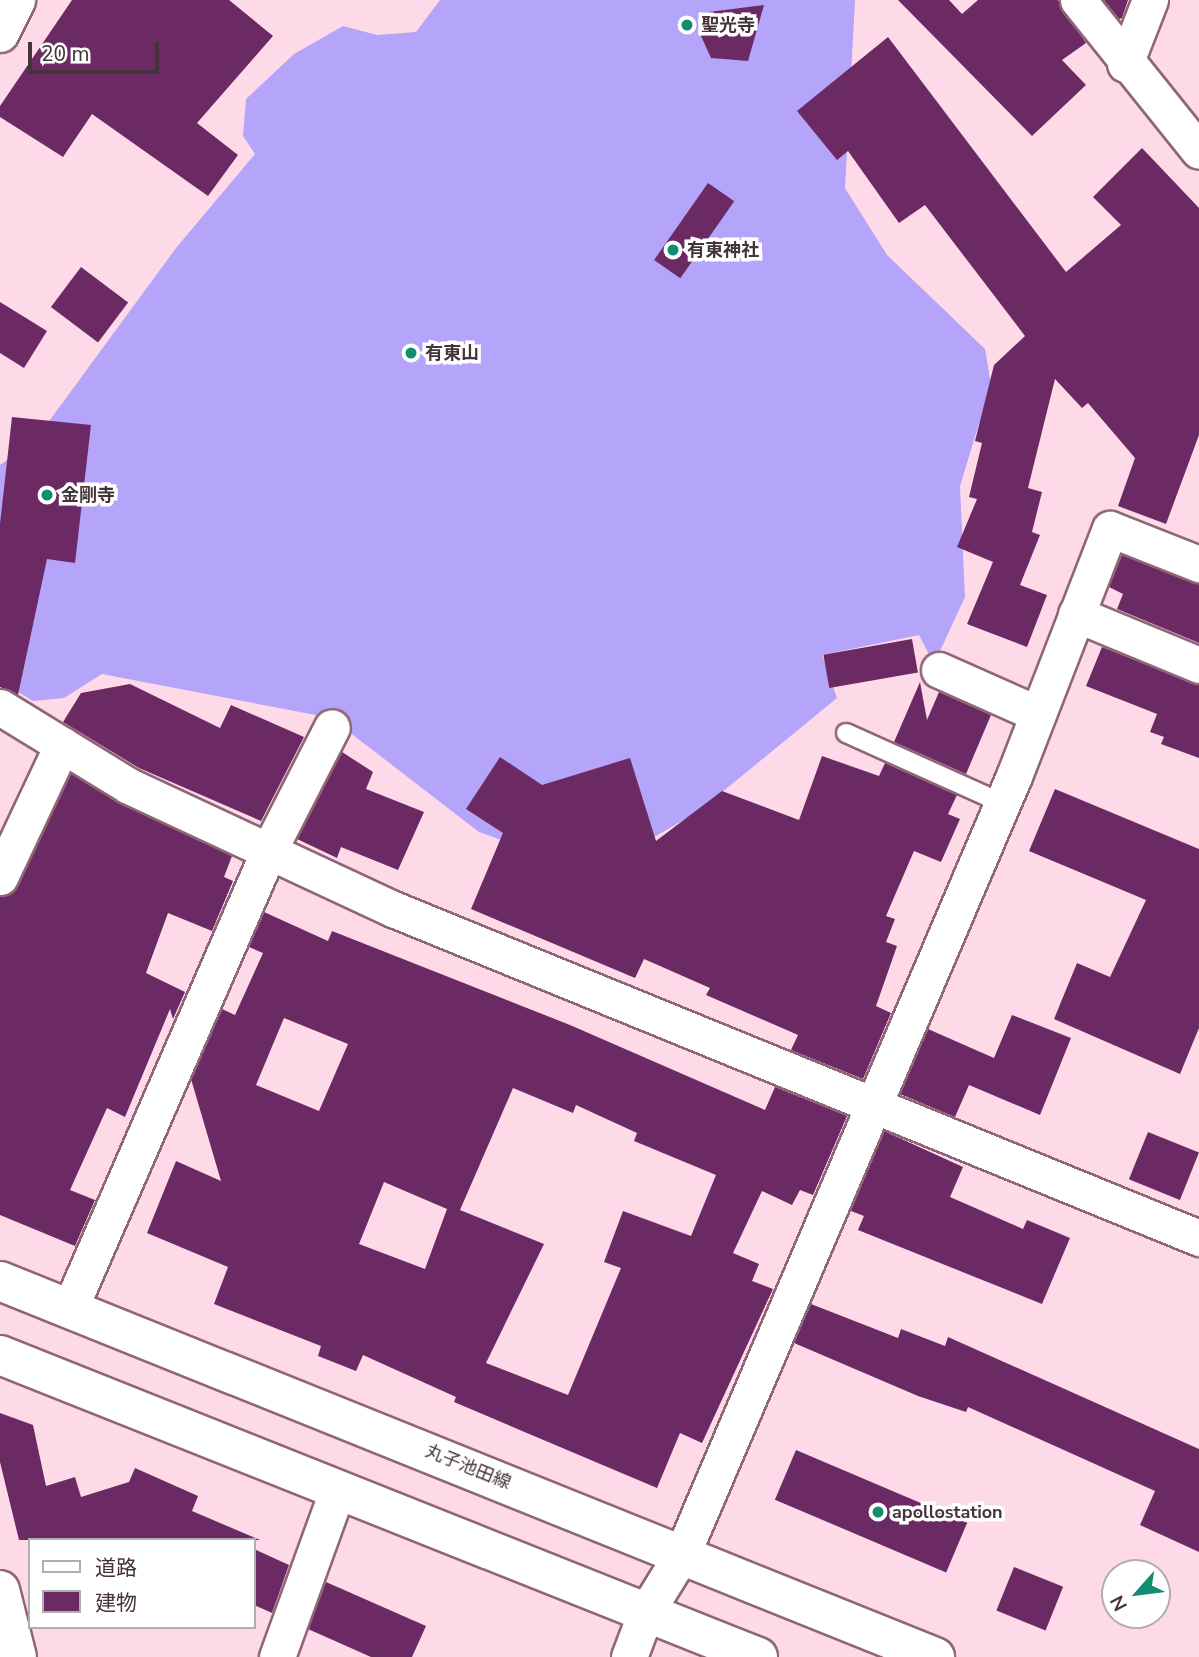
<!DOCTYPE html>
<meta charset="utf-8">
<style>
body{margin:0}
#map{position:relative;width:1199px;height:1657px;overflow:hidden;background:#fedae8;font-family:"Nunito Sans","Noto Sans JP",sans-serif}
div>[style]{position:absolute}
.forest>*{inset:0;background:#b4a4fa}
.building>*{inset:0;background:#6c2a65;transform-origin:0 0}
.roads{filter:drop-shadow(2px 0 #8e6677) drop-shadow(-2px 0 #8e6677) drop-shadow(0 2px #8e6677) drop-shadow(0 -2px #8e6677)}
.lane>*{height:18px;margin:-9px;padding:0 9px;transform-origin:9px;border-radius:9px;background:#fff}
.street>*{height:35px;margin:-17.5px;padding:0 17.5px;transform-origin:17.5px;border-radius:17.5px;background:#fff}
.secondary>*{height:38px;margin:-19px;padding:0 19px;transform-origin:19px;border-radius:19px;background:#fff}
.dots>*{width:19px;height:19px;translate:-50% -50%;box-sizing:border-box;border:4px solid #fff;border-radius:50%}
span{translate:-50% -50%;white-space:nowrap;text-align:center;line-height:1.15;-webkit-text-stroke:7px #fff;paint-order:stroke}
.poi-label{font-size:18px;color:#44333a;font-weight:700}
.left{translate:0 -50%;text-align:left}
.street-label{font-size:18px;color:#44333a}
.legend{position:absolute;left:28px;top:1538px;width:228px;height:91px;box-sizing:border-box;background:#fff;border:2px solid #b4adb0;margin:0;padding:9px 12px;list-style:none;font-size:21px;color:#44333a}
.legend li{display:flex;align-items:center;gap:14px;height:35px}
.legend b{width:35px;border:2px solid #b4adb0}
.north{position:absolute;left:1101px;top:1559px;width:70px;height:70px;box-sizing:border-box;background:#fff;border:2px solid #b4adb0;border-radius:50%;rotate:242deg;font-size:19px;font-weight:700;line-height:28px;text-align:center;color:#44333a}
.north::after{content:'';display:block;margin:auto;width:24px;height:32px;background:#128d71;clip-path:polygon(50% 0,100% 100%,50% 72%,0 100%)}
.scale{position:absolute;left:28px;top:42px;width:131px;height:32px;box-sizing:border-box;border:4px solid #44333a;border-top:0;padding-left:9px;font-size:21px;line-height:24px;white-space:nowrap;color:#44333a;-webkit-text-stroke:5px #fff;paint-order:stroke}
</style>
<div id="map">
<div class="forest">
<div style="clip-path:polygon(440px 0,855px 0,845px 188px,887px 255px,985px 349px,991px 384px,960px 486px,965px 597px,934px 664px,919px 635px,822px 655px,837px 698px,699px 811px,637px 847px,555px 859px,479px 832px,331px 718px,102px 674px,64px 698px,33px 701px,0 681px,0 465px,36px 439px,176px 248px,255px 154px,243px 136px,246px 99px,294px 54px,343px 26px,377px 35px,416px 32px)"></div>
</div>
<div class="building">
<div style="clip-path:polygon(72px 0,229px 0,273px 36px,197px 123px,238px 155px,208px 196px,92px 114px,63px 157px,0 117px,0 106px)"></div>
<div style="clip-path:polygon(898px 0,949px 0,962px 14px,978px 0,1058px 0,1086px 43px,1062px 60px,1086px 85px,1032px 136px)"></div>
<div style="clip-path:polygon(1104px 0,1128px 0,1122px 18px,1119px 19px)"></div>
<div style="clip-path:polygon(764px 5px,748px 61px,711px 58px,701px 36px,709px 12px)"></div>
<div style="clip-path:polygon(888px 37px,1066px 272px,1121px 225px,1093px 197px,1142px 148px,1199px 208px,1199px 435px,1166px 524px,1118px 506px,1135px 458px,1088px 403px,1082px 408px,1055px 379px,1028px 488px,1042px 492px,1032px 532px,1040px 535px,1020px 585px,1047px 595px,1027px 647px,967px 624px,993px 562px,957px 547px,977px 499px,969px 497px,982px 443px,975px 441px,994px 365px,1025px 336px,925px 205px,899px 223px,848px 151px,837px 160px,797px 111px)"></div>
<div style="left:708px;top:183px;width:32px;height:94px;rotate:35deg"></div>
<div style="left:81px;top:267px;width:59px;height:50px;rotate:37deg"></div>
<div style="clip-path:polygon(0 302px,47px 331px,24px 368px,0 353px)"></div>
<div style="clip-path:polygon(12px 417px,91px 425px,75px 563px,47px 559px,18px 695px,0 687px,0 524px)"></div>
<div style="clip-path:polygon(1122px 555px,1199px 584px,1199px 643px,1117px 609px,1123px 594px,1109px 587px)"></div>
<div style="left:912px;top:639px;width:34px;height:90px;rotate:80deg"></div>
<div style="clip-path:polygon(1102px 647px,1199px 685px,1199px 758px,1161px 744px,1164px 737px,1150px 732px,1157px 714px,1086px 686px)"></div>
<div style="clip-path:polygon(920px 682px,927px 720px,939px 692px,991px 715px,966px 774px,894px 742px)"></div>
<div style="clip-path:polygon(130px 684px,220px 728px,231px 705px,304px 737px,261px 821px,139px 768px,63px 722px,81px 693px)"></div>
<div style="clip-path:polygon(342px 752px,373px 772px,366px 789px,424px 812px,398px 870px,341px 847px,337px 858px,297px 839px)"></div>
<div style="clip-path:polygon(822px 756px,879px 776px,885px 763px,957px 795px,948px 814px,960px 819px,941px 862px,914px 851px,886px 916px,895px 919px,886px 942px,897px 946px,876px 1006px,891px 1013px,863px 1079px,791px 1050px,798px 1035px,706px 995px,710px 988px,644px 959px,635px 978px,471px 909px,503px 833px,466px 809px,500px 757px,542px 785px,630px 758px,656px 841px,722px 791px,799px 820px)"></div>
<div style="clip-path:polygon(71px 774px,232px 856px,224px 877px,233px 881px,212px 931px,168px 913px,146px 973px,185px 992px,173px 1019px,170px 1009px,125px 1117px,107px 1108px,70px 1190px,95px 1200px,75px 1246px,0 1215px,0 897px,18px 886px)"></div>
<div style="clip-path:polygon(1055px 789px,1199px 849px,1199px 1028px,1180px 1074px,1054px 1019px,1077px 963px,1110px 977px,1146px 900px,1029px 851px)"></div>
<div style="clip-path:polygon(evenodd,264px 912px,328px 941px,332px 931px,570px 1025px,765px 1110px,775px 1087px,847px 1116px,813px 1195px,800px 1190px,792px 1205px,762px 1191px,733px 1253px,759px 1264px,752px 1281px,773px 1289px,702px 1443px,680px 1433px,657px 1488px,454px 1402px,456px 1397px,363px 1355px,356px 1371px,318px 1356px,321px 1346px,214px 1304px,228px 1267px,147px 1233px,176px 1161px,221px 1181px,191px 1079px,222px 1009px,235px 1015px,263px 953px,249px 947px,264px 912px,284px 1018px,348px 1044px,319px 1111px,256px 1085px,284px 1018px,264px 912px,513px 1088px,573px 1113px,576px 1105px,637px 1133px,634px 1141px,716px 1175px,691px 1236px,623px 1211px,604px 1262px,621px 1268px,568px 1395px,486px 1363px,544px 1244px,460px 1210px,513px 1088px,264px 912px,384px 1182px,447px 1209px,425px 1269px,359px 1244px,384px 1182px)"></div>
<div style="clip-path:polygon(1012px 1015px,1071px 1038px,1040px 1115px,969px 1085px,955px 1117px,900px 1094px,928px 1029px,994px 1058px)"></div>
<div style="clip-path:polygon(884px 1131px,963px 1167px,950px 1197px,1023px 1229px,1027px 1220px,1070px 1238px,1042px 1304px,858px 1230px,864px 1216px,851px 1211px)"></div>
<div style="left:1148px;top:1132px;width:55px;height:51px;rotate:22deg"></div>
<div style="clip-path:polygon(811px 1304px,898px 1338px,901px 1329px,945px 1346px,948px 1337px,1199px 1449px,1199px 1552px,1140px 1525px,1155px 1491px,968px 1407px,966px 1412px,918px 1396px,794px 1343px)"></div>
<div style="clip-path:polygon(0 1413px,33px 1425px,46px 1486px,75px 1477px,81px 1497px,129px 1482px,135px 1468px,198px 1496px,192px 1511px,260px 1540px,19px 1540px,0 1462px)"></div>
<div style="left:796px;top:1450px;width:186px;height:54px;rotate:23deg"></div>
<div style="clip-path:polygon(254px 1549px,289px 1565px,272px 1613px,254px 1605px)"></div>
<div style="left:1014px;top:1567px;width:53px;height:47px;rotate:22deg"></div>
<div style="clip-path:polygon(326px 1582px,426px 1626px,412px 1657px,371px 1657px,308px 1629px)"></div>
</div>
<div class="roads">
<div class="lane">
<div style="left:846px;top:733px;width:171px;rotate:24.2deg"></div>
</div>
<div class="street">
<div style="left:1078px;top:0;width:193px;rotate:51.3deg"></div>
<div style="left:1125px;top:64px;width:69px;rotate:-68.7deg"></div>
<div style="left:1076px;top:614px;width:133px;rotate:22.5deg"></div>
<div style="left:939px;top:670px;width:108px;rotate:24deg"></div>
<div style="left:0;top:707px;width:151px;rotate:31.5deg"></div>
<div style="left:129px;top:786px;width:291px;rotate:25deg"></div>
<div style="left:393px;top:909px;width:871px;rotate:22.2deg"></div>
<div style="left:0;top:877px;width:146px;rotate:-64.8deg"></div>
<div style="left:70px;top:1308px;width:497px;rotate:-66.5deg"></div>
<div style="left:268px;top:852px;width:140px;rotate:-62.9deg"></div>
<div style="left:277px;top:1657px;width:177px;rotate:-70.1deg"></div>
<div style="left:629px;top:1657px;width:48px;rotate:-69.3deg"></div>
<div style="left:646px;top:1612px;width:70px;rotate:-58.3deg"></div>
<div style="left:683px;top:1552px;width:844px;rotate:-66.9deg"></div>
<div style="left:1014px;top:776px;width:265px;rotate:-68.8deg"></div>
<div style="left:1110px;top:529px;width:96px;rotate:21.5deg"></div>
</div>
<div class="secondary">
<div style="left:0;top:33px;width:37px;rotate:-64deg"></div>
<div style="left:0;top:1281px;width:1008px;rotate:21.91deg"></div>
<div style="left:0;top:1355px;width:816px;rotate:21.72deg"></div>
<div style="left:0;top:1590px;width:69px;rotate:75.8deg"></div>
</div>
</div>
<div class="dots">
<div style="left:687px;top:25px;background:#128d71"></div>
<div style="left:673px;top:250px;background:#128d71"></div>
<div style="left:411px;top:353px;background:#128d71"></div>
<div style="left:47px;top:495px;background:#128d71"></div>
<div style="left:878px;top:1512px;background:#128d71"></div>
</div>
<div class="poi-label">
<span class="left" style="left:701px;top:25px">聖光寺</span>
<span class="left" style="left:687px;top:250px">有東神社</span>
<span class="left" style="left:425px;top:353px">有東山</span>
<span class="left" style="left:61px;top:495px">金剛寺</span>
<span class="left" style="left:892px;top:1512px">apollostation</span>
</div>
<div class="street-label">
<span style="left:468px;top:1467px;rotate:22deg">丸子池田線</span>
</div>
<ul class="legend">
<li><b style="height:9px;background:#fff"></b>道路</li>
<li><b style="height:19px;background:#6c2a65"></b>建物</li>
</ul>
<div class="north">N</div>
<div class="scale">20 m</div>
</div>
